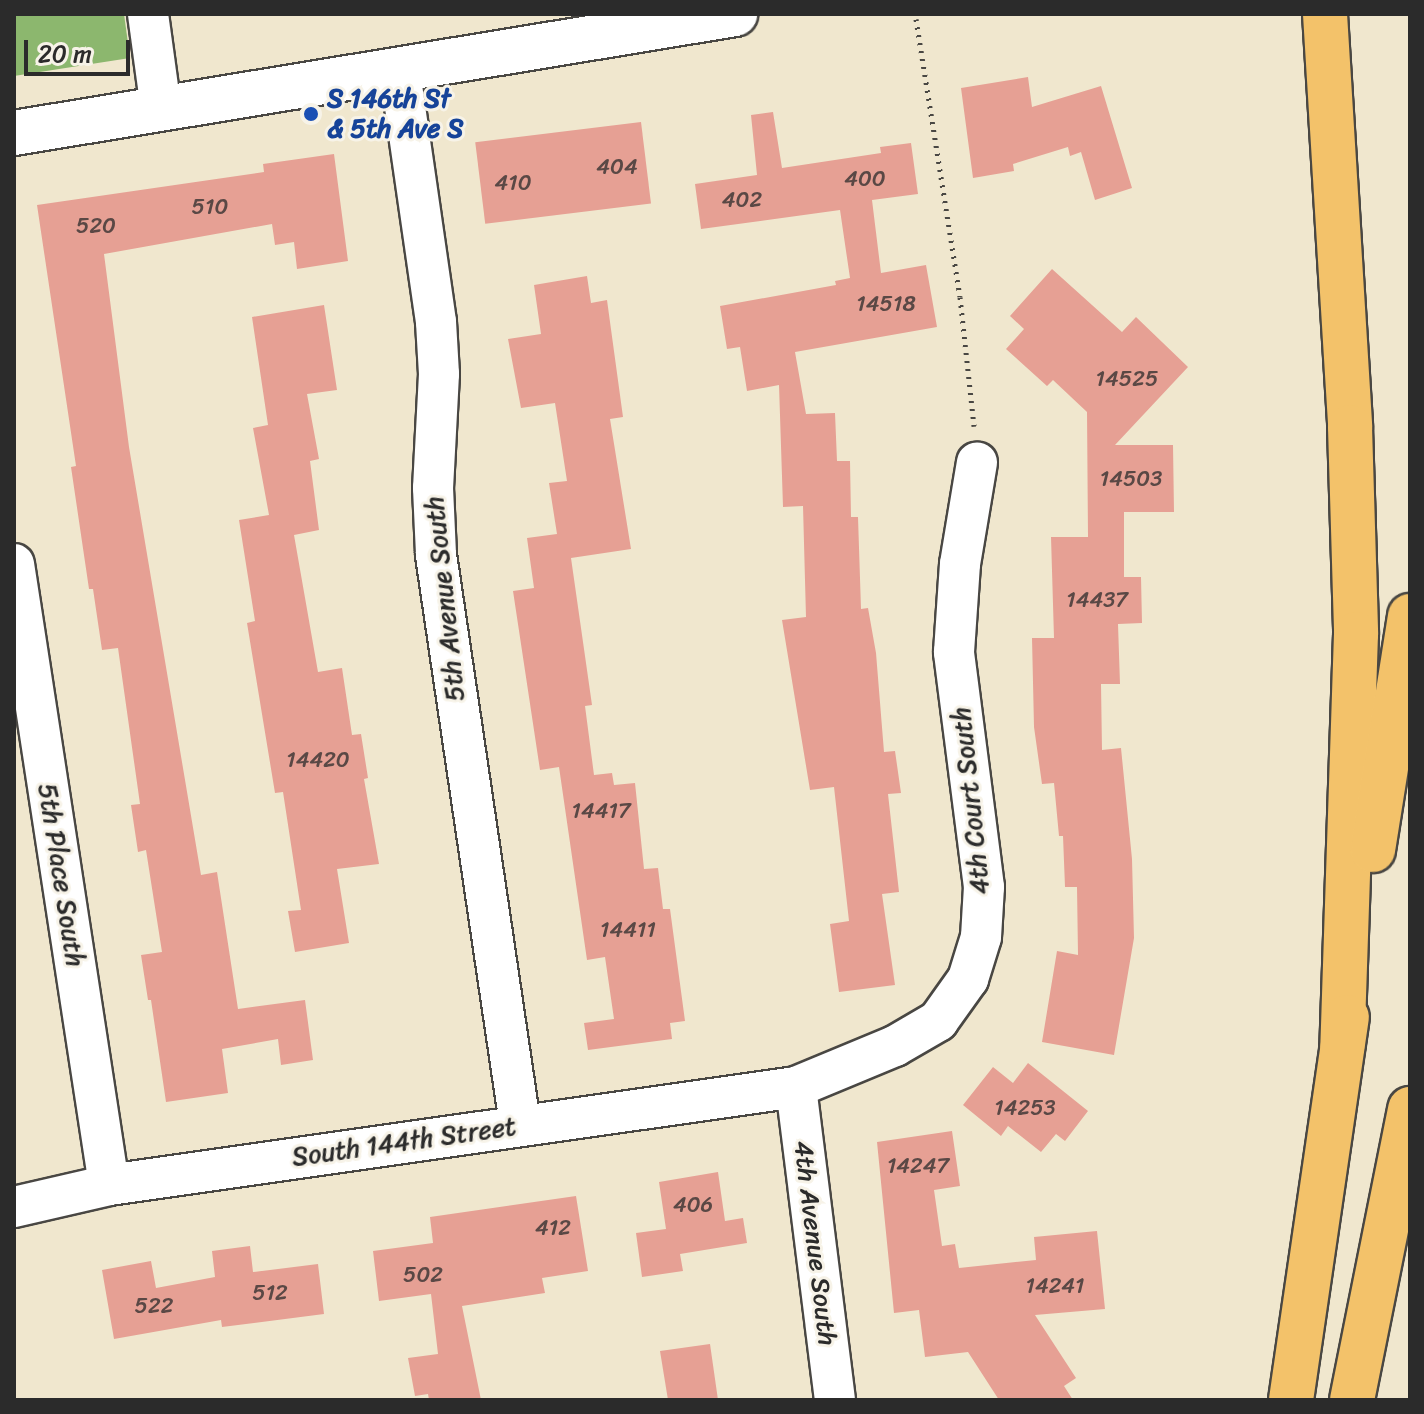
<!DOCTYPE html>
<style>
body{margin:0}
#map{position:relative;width:1424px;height:1414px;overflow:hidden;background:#f0e7ce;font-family:Sriracha,sans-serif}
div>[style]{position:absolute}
.forest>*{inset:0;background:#8cb76e}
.building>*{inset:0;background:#e6a094;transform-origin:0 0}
.path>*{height:5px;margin-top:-2.5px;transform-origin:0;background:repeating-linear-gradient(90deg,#494743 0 2px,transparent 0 8px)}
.roads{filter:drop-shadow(2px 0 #494743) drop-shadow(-2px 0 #494743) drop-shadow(0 2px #494743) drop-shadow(0 -2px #494743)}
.minor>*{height:40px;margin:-20px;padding:0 20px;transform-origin:20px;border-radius:20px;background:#fff}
.tertiary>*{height:44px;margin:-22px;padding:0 22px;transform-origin:22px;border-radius:22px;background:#fff}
.motorway>*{height:44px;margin:-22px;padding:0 22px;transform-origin:22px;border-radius:22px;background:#f3c26a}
.dots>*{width:22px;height:22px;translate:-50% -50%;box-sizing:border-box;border:4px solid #f7f3e8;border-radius:50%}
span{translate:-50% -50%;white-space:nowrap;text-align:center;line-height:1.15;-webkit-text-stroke:6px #f7f3e8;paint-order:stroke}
.number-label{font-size:22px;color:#5a4845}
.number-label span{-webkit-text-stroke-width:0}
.transit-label{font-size:26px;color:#164399;font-weight:700}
.left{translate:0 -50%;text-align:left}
.street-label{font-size:26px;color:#2b2b2b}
.frame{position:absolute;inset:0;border:16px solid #2b2b2b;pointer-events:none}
.scale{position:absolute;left:24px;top:40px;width:106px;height:36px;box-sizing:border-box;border:4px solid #2b2b2b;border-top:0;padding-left:10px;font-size:24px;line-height:28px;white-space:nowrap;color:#2b2b2b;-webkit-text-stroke:6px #f7f3e8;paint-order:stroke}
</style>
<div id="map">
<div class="forest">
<div style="clip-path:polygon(14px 14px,124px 14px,130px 58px,14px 76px)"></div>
</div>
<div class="building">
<div style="clip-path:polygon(1028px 77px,1032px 107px,1101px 86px,1132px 188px,1095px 200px,1081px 152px,1070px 156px,1068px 147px,1013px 164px,1014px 171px,973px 178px,961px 88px)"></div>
<div style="clip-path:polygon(773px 112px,782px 168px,881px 153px,880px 147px,911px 143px,918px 194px,872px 200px,881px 273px,926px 265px,937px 327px,795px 352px,806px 414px,835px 413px,837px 461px,850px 461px,851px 517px,858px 517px,861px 609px,868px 608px,876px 653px,884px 752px,895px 751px,901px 793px,888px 794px,899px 892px,882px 894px,895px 985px,839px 992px,830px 924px,849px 921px,834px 787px,810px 790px,782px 620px,806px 617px,803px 506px,783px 507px,779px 385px,747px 391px,740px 347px,727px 349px,720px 306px,836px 285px,835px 281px,850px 278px,840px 210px,701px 229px,695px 184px,757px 175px,751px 115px)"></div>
<div style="left:641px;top:122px;width:82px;height:167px;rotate:83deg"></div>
<div style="clip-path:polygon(334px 154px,348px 261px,297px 269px,294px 242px,275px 245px,272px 224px,104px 254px,129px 447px,201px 875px,217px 872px,238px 1009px,305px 1000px,313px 1060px,281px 1065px,278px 1039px,222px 1049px,228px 1093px,166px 1102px,151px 1000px,148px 1000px,141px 955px,162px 952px,146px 850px,138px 852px,131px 805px,140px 804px,118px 648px,102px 650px,93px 589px,89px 589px,71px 467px,76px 466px,37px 205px,264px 172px,263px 164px)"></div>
<div style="clip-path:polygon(1052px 269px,1122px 332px,1136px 317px,1188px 367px,1115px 445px,1173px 445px,1174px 512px,1124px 512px,1124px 577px,1141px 577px,1142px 623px,1118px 624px,1120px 684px,1101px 684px,1102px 750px,1121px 748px,1132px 859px,1134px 938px,1114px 1055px,1042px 1042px,1057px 951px,1078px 955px,1077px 887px,1065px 887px,1063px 836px,1059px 836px,1054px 783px,1042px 784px,1034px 727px,1032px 638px,1054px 638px,1051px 537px,1088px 537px,1087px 412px,1053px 380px,1047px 386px,1006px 349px,1024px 329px,1010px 316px)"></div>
<div style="clip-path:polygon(587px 276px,591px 303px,607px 300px,623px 417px,610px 419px,631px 549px,571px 558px,592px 705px,585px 706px,594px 775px,612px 773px,614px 785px,635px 783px,644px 869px,658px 868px,663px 909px,670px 909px,685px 1021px,670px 1023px,672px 1039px,588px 1050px,584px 1023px,614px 1019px,605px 957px,587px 960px,559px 767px,540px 770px,513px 591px,534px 588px,527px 538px,557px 534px,549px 483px,567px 481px,555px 403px,521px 408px,508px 339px,541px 334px,534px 285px)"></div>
<div style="clip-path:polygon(324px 305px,337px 390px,307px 394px,319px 459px,310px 461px,319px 530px,294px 535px,318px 672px,342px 668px,352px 735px,361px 734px,368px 778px,364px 779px,379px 864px,337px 869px,349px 943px,295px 952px,288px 911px,301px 910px,283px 792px,275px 793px,247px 623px,255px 621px,239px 520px,269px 515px,253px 428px,268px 425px,252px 317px)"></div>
<div style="clip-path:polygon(1028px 1063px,1088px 1111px,1065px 1141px,1056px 1134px,1041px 1152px,1008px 1126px,1001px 1136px,963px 1105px,993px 1067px,1013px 1083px)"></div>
<div style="clip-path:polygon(952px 1131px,960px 1186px,934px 1190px,942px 1246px,955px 1244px,959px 1268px,1036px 1260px,1034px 1237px,1097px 1231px,1105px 1309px,1035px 1315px,1076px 1378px,1064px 1386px,1073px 1400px,999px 1400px,968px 1352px,925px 1357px,919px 1310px,894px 1313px,877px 1142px)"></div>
<div style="clip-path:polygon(718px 1172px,725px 1221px,743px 1218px,747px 1243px,680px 1254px,683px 1271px,642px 1277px,636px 1233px,666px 1229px,659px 1182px)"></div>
<div style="clip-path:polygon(576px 1196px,588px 1271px,542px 1278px,545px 1293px,462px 1306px,481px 1400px,429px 1400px,428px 1394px,415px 1396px,408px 1358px,438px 1354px,431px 1294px,379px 1301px,373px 1251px,433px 1243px,430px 1217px)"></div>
<div style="clip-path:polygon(250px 1246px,253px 1272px,318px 1264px,324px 1314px,222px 1327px,221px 1320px,114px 1339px,102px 1270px,151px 1261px,156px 1288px,215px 1277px,212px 1251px)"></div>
<div style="clip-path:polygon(710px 1344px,718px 1400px,668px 1400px,660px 1351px)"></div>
</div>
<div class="path">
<div style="left:916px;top:19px;width:281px;rotate:81deg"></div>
<div style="left:960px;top:297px;width:130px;rotate:83.8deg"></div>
</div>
<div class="roads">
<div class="minor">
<div style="left:148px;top:14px;width:96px;rotate:82.2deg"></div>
<div style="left:400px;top:72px;width:253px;rotate:81.8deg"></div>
<div style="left:436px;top:322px;width:52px;rotate:86.7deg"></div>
<div style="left:439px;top:374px;width:114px;rotate:93deg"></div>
<div style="left:433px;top:488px;width:67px;rotate:87.4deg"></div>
<div style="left:436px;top:555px;width:575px;rotate:81.6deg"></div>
<div style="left:14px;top:564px;width:628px;rotate:81.3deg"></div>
<div style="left:796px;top:1087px;width:315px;rotate:82.9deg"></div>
<div style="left:14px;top:1207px;width:98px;rotate:-13deg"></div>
<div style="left:109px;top:1185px;width:694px;rotate:-8.12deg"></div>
<div style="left:796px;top:1087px;width:107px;rotate:-22.5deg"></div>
<div style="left:895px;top:1046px;width:50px;rotate:-30.2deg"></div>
<div style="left:938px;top:1021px;width:52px;rotate:-54.5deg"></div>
<div style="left:968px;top:979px;width:44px;rotate:-72.8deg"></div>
<div style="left:981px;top:937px;width:50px;rotate:-86.6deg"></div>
<div style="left:984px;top:887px;width:237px;rotate:-97.3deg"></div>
<div style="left:954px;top:652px;width:88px;rotate:-86.1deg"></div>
<div style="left:960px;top:564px;width:103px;rotate:-80.5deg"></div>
</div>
<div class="tertiary">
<div style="left:14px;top:133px;width:731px;rotate:-9.37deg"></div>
</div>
<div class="motorway">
<div style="left:1325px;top:14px;width:414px;rotate:86.5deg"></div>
<div style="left:1350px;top:427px;width:207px;rotate:88.3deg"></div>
<div style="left:1356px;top:634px;width:413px;rotate:91.9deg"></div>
<div style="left:1373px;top:850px;width:237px;rotate:-81deg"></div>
<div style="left:1291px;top:1400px;width:387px;rotate:-81.7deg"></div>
<div style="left:1352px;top:1400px;width:297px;rotate:-78.7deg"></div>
</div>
</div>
<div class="dots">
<div style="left:311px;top:114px;background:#1a4fb4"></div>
</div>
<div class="number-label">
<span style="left:617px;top:167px">404</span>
<span style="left:865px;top:179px">400</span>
<span style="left:513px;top:183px">410</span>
<span style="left:742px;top:200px">402</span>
<span style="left:210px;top:207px">510</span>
<span style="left:96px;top:226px">520</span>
<span style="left:886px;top:304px">14518</span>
<span style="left:1127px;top:379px">14525</span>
<span style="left:1131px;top:479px">14503</span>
<span style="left:1097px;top:600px">14437</span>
<span style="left:318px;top:760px">14420</span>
<span style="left:601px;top:811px">14417</span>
<span style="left:628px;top:930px">14411</span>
<span style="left:1025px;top:1108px">14253</span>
<span style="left:918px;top:1166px">14247</span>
<span style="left:693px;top:1205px">406</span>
<span style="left:553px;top:1228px">412</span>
<span style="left:423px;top:1275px">502</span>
<span style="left:1055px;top:1286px">14241</span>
<span style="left:270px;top:1293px">512</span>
<span style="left:154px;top:1306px">522</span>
</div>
<div class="transit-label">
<span class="left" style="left:327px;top:114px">S 146th St<br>&amp; 5th Ave S</span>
</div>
<div class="street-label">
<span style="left:445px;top:599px;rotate:-96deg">5th Avenue South</span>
<span style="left:971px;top:801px;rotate:-96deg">4th Court South</span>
<span style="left:61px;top:875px;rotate:81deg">5th Place South</span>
<span style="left:404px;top:1142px;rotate:-8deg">South 144th Street</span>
<span style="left:815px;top:1243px;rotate:83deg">4th Avenue South</span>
</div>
<div class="frame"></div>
<div class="scale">20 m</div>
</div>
